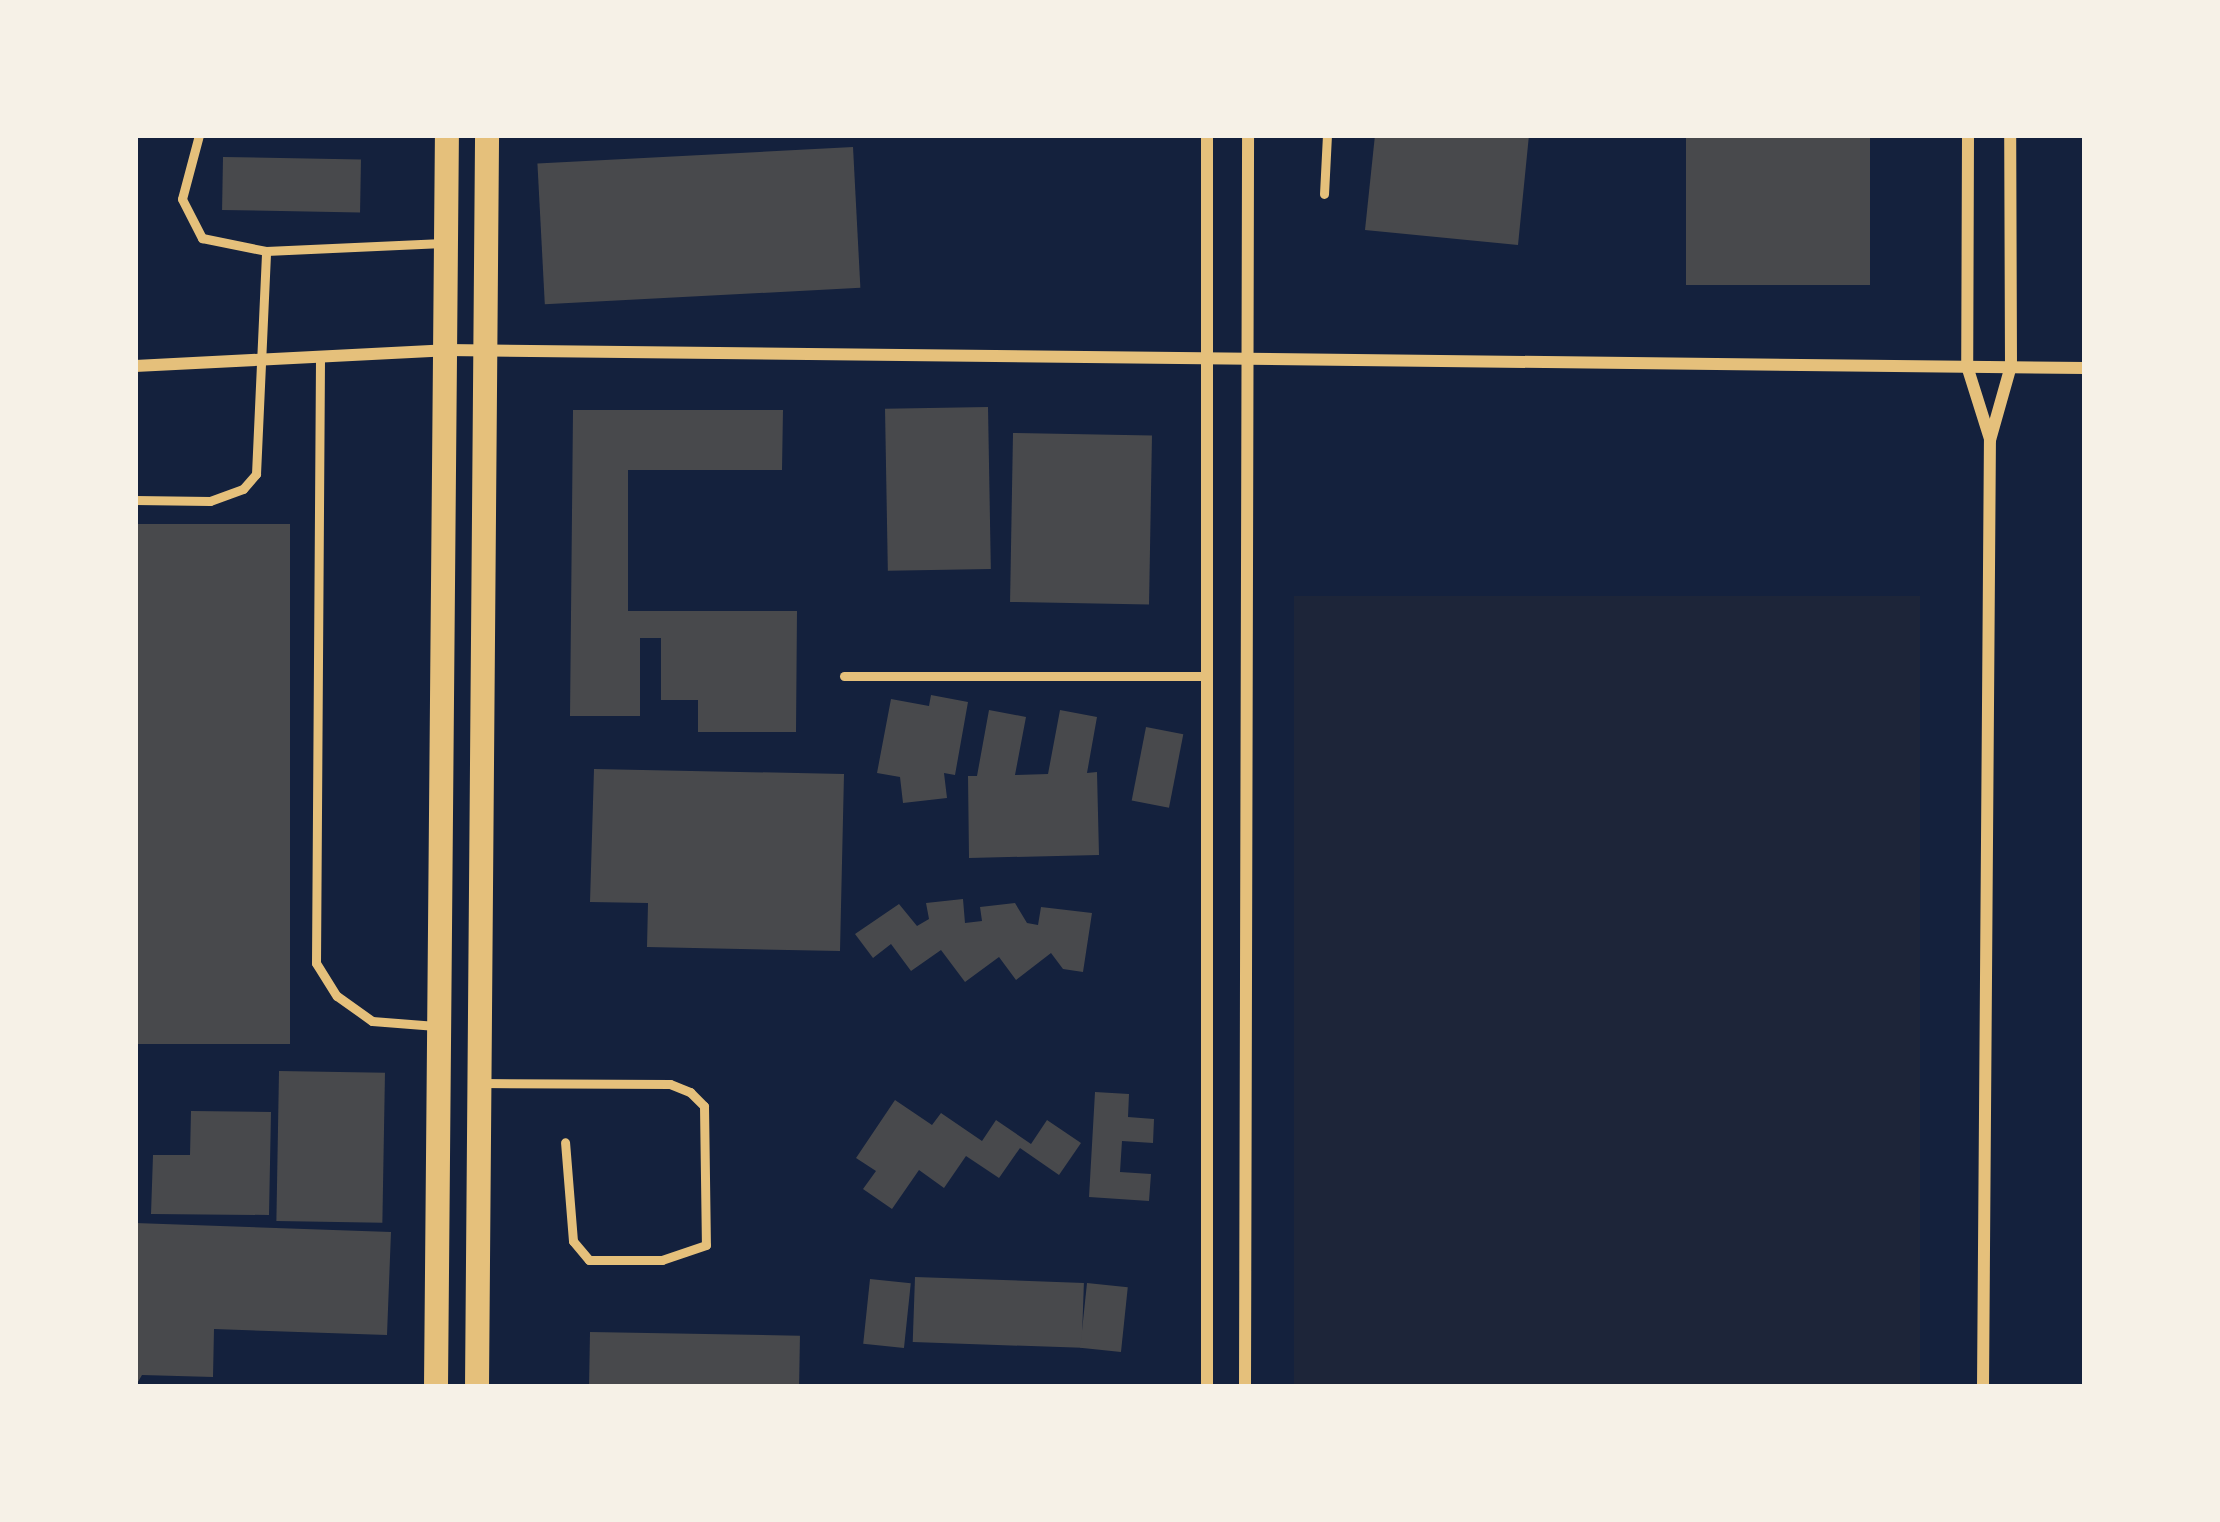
<!DOCTYPE html>
<style>
body{margin:0}
#map{position:relative;width:2220px;height:1522px;overflow:hidden;background:#14213d;font-family:"Source Serif 4",serif}
div>[style]{position:absolute}
.green>*{inset:0;background:#1d2539;transform-origin:0 0}
.building>*{inset:0;background:#48494c;transform-origin:0 0}
.service>*{height:9px;margin:-4.5px;padding:0 4.5px;transform-origin:4.5px;border-radius:4.5px;background:#e5c07b}
.minor>*{height:12px;margin:-6px;padding:0 6px;transform-origin:6px;border-radius:6px;background:#e5c07b}
.secondary>*{height:24px;margin:-12px;padding:0 12px;transform-origin:12px;border-radius:12px;background:#e5c07b}
span{translate:-50% -50%;white-space:nowrap;text-align:center;line-height:1.15;-webkit-text-stroke:12px #f6f1e7;paint-order:stroke}
.frame{position:absolute;inset:0;border:138px solid #f6f1e7;pointer-events:none}
</style>
<div id="map">
<div class="green">
<div style="left:1920px;top:596px;width:791px;height:626px;rotate:90deg"></div>
</div>
<div class="building">
<div style="clip-path:polygon(1375px 135px,1529px 135px,1518px 245px,1365px 230px)"></div>
<div style="left:1686px;top:135px;width:184px;height:150px"></div>
<div style="left:853px;top:147px;width:141px;height:316px;rotate:87deg"></div>
<div style="left:223px;top:157px;width:138px;height:53px;rotate:1deg"></div>
<div style="left:988px;top:407px;width:162px;height:103px;rotate:89deg"></div>
<div style="clip-path:polygon(573px 410px,783px 410px,782px 470px,628px 470px,628px 611px,797px 611px,796px 732px,698px 732px,698px 700px,661px 700px,661px 638px,640px 638px,640px 716px,570px 716px)"></div>
<div style="left:1013px;top:433px;width:139px;height:169px;rotate:1deg"></div>
<div style="left:135px;top:524px;width:155px;height:520px"></div>
<div style="clip-path:polygon(931px 695px,968px 702px,955px 775px,944px 773px,947px 798px,903px 803px,900px 777px,877px 773px,891px 699px,929px 706px)"></div>
<div style="clip-path:polygon(989px 710px,1026px 717px,1015px 775px,1048px 774px,1060px 710px,1097px 717px,1087px 773px,1097px 772px,1099px 855px,969px 858px,968px 776px,977px 776px)"></div>
<div style="left:1146px;top:727px;width:38px;height:75px;rotate:11deg"></div>
<div style="clip-path:polygon(594px 769px,844px 774px,840px 951px,647px 947px,648px 903px,590px 902px)"></div>
<div style="clip-path:polygon(963px 899px,965px 923px,982px 921px,980px 907px,1015px 903px,1027px 923px,1038px 925px,1041px 907px,1092px 913px,1083px 972px,1063px 969px,1051px 953px,1016px 980px,999px 957px,965px 982px,941px 950px,911px 971px,891px 944px,873px 958px,855px 934px,899px 904px,917px 926px,929px 919px,926px 903px)"></div>
<div style="left:279px;top:1071px;width:106px;height:150px;rotate:1deg"></div>
<div style="clip-path:polygon(1095px 1092px,1129px 1094px,1128px 1117px,1154px 1119px,1153px 1143px,1122px 1141px,1120px 1172px,1151px 1174px,1149px 1201px,1089px 1197px)"></div>
<div style="clip-path:polygon(895px 1100px,932px 1125px,941px 1113px,982px 1141px,996px 1120px,1031px 1144px,1047px 1120px,1081px 1143px,1059px 1175px,1020px 1148px,999px 1178px,966px 1156px,944px 1188px,919px 1170px,892px 1209px,863px 1189px,876px 1171px,856px 1158px)"></div>
<div style="clip-path:polygon(191px 1111px,271px 1112px,269px 1215px,151px 1214px,153px 1155px,190px 1155px)"></div>
<div style="clip-path:polygon(135px 1223px,391px 1232px,387px 1335px,214px 1329px,213px 1377px,142px 1375px,135px 1387px)"></div>
<div style="left:915px;top:1277px;width:169px;height:65px;rotate:2deg"></div>
<div style="left:870px;top:1279px;width:41px;height:65px;rotate:6deg"></div>
<div style="left:1087px;top:1283px;width:41px;height:65px;rotate:6deg"></div>
<div style="left:590px;top:1332px;width:210px;height:55px;rotate:1deg"></div>
</div>
<div class="service">
<div style="left:199px;top:135px;width:66px;rotate:104.9deg"></div>
<div style="left:182px;top:199px;width:44px;rotate:62.9deg"></div>
<div style="left:202px;top:238px;width:65px;rotate:11.5deg"></div>
<div style="left:266px;top:251px;width:177px;rotate:-2.6deg"></div>
<div style="left:1324px;top:194px;width:59px;rotate:-87.1deg"></div>
<div style="left:320px;top:360px;width:603px;rotate:90.38deg"></div>
<div style="left:316px;top:963px;width:39px;rotate:58deg"></div>
<div style="left:337px;top:996px;width:43px;rotate:35.5deg"></div>
<div style="left:372px;top:1021px;width:64px;rotate:4.5deg"></div>
<div style="left:135px;top:500px;width:75px;rotate:0.8deg"></div>
<div style="left:210px;top:501px;width:35px;rotate:-20deg"></div>
<div style="left:243px;top:489px;width:20px;rotate:-49deg"></div>
<div style="left:256px;top:474px;width:223px;rotate:-87.4deg"></div>
<div style="left:844px;top:676px;width:363px"></div>
<div style="left:481px;top:1083px;width:189px;rotate:0.3deg"></div>
<div style="left:670px;top:1084px;width:22px;rotate:22deg"></div>
<div style="left:690px;top:1092px;width:20px;rotate:45deg"></div>
<div style="left:704px;top:1106px;width:139px;rotate:89.2deg"></div>
<div style="left:706px;top:1245px;width:46px;rotate:161.2deg"></div>
<div style="left:662px;top:1260px;width:73px;rotate:180deg"></div>
<div style="left:589px;top:1260px;width:25px;rotate:-130deg"></div>
<div style="left:573px;top:1241px;width:99px;rotate:-94.6deg"></div>
</div>
<div class="minor">
<div style="left:1968px;top:135px;width:231px;rotate:90.2deg"></div>
<div style="left:1967px;top:366px;width:77px;rotate:72.5deg"></div>
<div style="left:135px;top:366px;width:311px;rotate:-2.9deg"></div>
<div style="left:446px;top:350px;width:1639px;rotate:0.63deg"></div>
<div style="left:1207px;top:1387px;width:1252px;rotate:-90deg"></div>
<div style="left:1245px;top:1387px;width:1252px;rotate:-89.86deg"></div>
<div style="left:1983px;top:1387px;width:947px;rotate:-89.58deg"></div>
<div style="left:1990px;top:440px;width:77px;rotate:-74.2deg"></div>
<div style="left:2011px;top:366px;width:231px;rotate:-90.2deg"></div>
</div>
<div class="secondary">
<div style="left:436px;top:1387px;width:1252px;rotate:-89.5deg"></div>
<div style="left:477px;top:1387px;width:1252px;rotate:-89.54deg"></div>
</div>
<div class="frame"></div>
</div>
